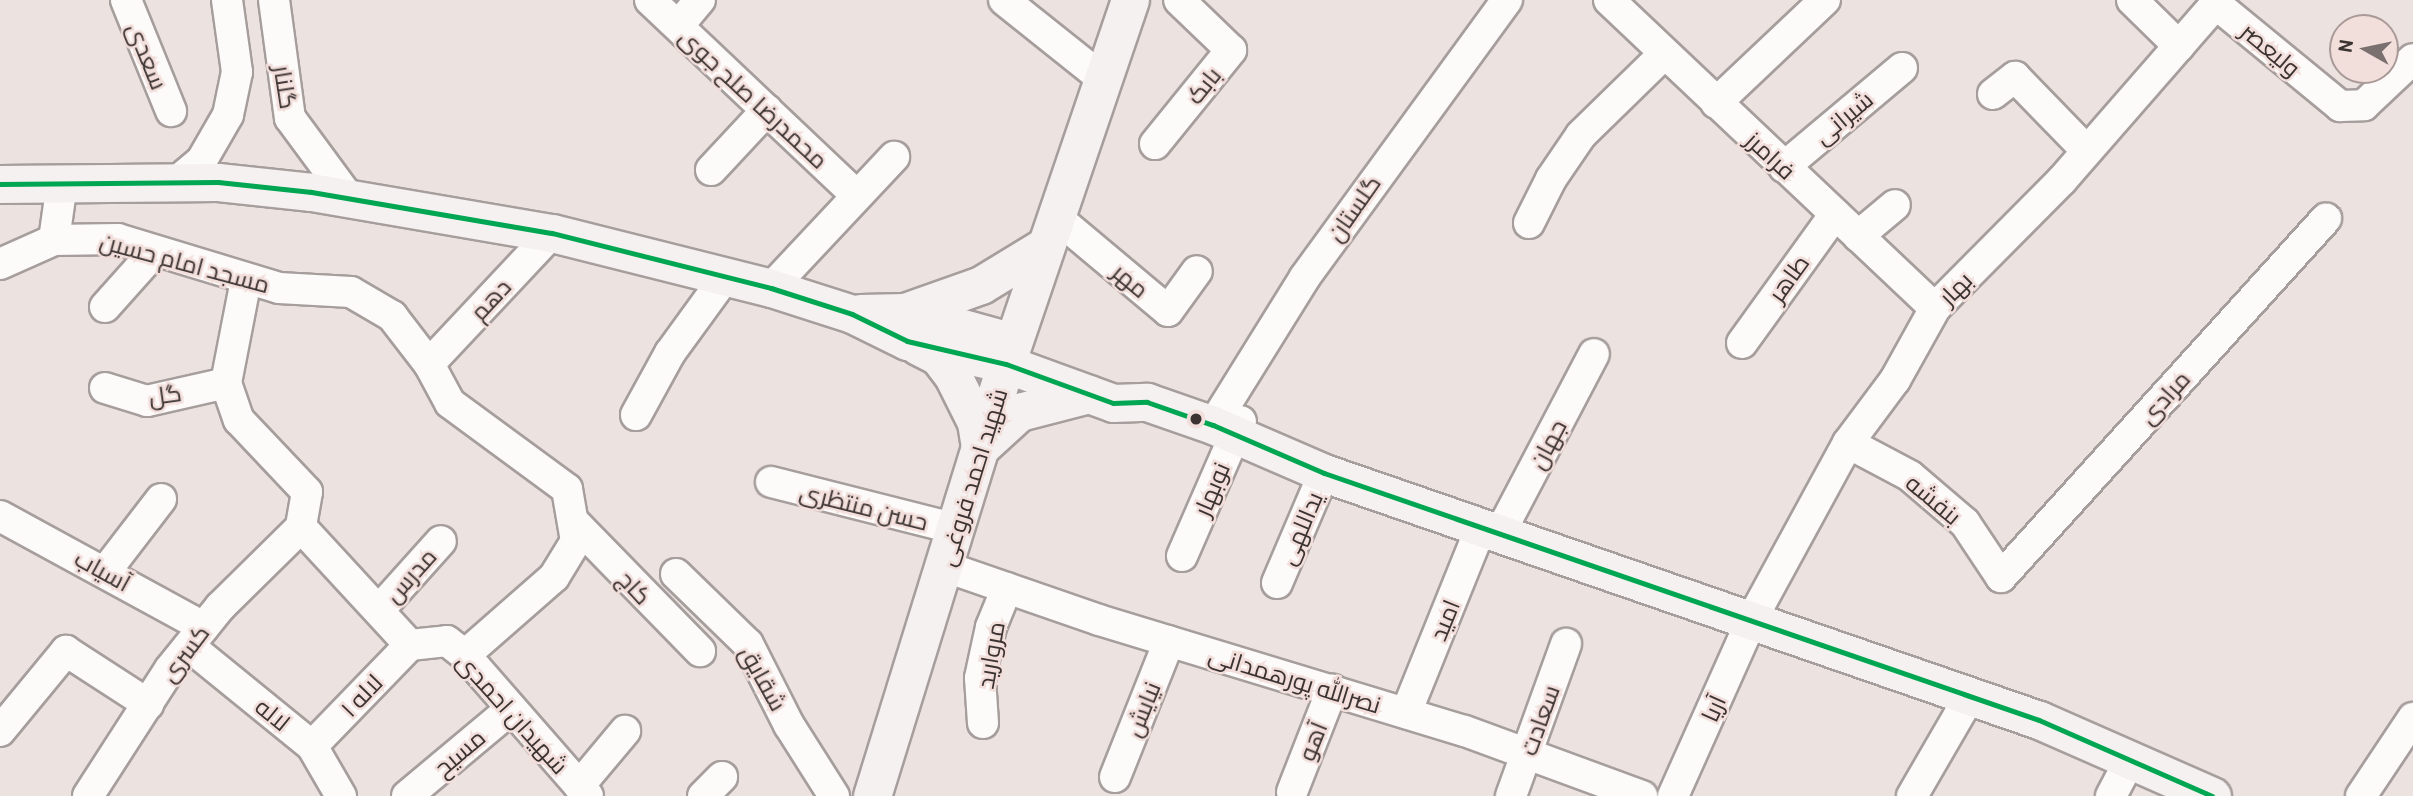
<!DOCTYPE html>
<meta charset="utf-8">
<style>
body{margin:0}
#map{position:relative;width:2413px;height:796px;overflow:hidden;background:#ece2e0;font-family:Barlow,Cairo,sans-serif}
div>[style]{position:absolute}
.roads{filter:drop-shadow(2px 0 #a69e9c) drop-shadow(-2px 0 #a69e9c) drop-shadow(0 2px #a69e9c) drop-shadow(0 -2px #a69e9c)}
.minor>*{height:30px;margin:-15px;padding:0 15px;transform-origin:15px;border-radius:15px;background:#fcfbfa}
.major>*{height:37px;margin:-18.5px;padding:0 18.5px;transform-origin:18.5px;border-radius:18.5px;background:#f5f1f0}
.bus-1>*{height:5px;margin:-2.5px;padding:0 2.5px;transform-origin:2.5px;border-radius:2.5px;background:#00a651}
.dots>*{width:19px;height:19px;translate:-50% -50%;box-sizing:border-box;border:4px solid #f2deda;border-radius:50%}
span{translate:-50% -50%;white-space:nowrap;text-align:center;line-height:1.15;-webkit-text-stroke:5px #f2deda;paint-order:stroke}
.street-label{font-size:24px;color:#3b3332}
.north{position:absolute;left:2329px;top:14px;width:70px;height:70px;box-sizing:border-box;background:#f2deda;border:2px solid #a99a97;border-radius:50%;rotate:279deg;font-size:19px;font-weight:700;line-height:28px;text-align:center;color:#3b3332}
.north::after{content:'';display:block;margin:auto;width:24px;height:32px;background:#79706f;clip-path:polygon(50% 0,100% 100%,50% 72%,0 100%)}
</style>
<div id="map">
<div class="roads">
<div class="minor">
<div style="left:126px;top:0;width:120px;rotate:67.9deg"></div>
<div style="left:274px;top:0;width:119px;rotate:82.3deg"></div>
<div style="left:290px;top:118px;width:99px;rotate:53.6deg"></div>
<div style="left:650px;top:0;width:285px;rotate:43.4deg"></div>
<div style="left:1004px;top:0;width:127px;rotate:38.6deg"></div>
<div style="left:1609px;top:0;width:448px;rotate:43.4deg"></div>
<div style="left:2132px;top:0;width:66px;rotate:44.4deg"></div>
<div style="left:2216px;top:4px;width:161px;rotate:39.4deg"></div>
<div style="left:2340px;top:106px;width:24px;rotate:-2deg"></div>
<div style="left:2364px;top:105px;width:67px;rotate:-43.2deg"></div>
<div style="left:678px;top:26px;width:34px;rotate:-50deg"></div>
<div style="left:1993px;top:94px;width:28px;rotate:-38deg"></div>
<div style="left:2015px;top:77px;width:103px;rotate:45.8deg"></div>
<div style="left:1716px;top:103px;width:150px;rotate:-43.4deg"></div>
<div style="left:1155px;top:144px;width:121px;rotate:-51deg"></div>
<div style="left:1231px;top:50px;width:72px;rotate:-136.1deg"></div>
<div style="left:1784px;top:167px;width:154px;rotate:-40deg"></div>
<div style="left:711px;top:170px;width:82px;rotate:-47deg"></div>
<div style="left:175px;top:183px;width:35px;rotate:-40deg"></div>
<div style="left:202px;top:160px;width:52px;rotate:-60deg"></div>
<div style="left:228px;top:115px;width:44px;rotate:-78.2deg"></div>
<div style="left:237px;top:72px;width:73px;rotate:-97.9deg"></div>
<div style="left:1056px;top:217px;width:146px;rotate:40deg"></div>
<div style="left:1168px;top:311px;width:49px;rotate:-54.1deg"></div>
<div style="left:1529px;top:223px;width:49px;rotate:-63.4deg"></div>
<div style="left:1551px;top:179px;width:53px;rotate:-55.7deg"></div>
<div style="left:1581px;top:135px;width:116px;rotate:-44.3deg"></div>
<div style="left:1858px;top:236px;width:48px;rotate:-40deg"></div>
<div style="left:54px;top:240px;width:58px;rotate:-82deg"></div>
<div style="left:0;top:264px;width:59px;rotate:-24deg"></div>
<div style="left:54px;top:240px;width:64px;rotate:-0.9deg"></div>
<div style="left:118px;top:239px;width:168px;rotate:16.9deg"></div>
<div style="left:279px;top:288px;width:72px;rotate:3.2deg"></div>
<div style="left:351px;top:292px;width:48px;rotate:30.3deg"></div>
<div style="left:392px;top:316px;width:61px;rotate:52.4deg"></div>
<div style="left:429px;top:364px;width:44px;rotate:61.7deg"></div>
<div style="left:450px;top:403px;width:145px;rotate:36.3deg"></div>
<div style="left:567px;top:489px;width:53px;rotate:80.2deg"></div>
<div style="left:576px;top:541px;width:42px;rotate:121.4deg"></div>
<div style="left:554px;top:577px;width:118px;rotate:138.8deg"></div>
<div style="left:246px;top:280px;width:105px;rotate:101deg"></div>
<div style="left:226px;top:383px;width:39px;rotate:71deg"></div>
<div style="left:239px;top:420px;width:99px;rotate:46.6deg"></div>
<div style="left:307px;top:492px;width:36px;rotate:100deg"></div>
<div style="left:771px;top:288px;width:180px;rotate:-46.8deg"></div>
<div style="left:105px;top:307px;width:75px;rotate:-48.2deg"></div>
<div style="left:1742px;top:343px;width:159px;rotate:-54.2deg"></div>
<div style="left:429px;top:364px;width:180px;rotate:-46.8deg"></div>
<div style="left:105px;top:388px;width:44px;rotate:17.2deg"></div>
<div style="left:147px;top:401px;width:81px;rotate:-12.8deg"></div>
<div style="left:636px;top:415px;width:71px;rotate:-61.3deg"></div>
<div style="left:670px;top:353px;width:95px;rotate:-54deg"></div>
<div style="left:1213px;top:425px;width:174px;rotate:-58.1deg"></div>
<div style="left:1305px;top:277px;width:343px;rotate:-53.9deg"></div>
<div style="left:1848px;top:443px;width:70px;rotate:28deg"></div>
<div style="left:1910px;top:476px;width:72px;rotate:40.5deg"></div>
<div style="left:1965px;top:523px;width:65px;rotate:56.3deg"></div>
<div style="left:2001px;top:577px;width:484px;rotate:-47.8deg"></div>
<div style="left:771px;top:482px;width:192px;rotate:14.2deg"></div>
<div style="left:0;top:516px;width:232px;rotate:28.6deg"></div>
<div style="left:573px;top:521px;width:182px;rotate:45.7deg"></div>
<div style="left:301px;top:527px;width:161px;rotate:47.3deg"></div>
<div style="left:410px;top:645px;width:37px;rotate:-6deg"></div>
<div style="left:447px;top:641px;width:23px;rotate:38deg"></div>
<div style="left:465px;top:655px;width:187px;rotate:48.9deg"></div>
<div style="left:1500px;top:533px;width:202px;rotate:-62.3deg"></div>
<div style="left:1182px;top:556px;width:147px;rotate:-66.4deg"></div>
<div style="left:946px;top:567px;width:162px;rotate:19.1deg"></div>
<div style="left:1099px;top:620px;width:382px;rotate:16.9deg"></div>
<div style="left:1465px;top:731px;width:189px;rotate:20.2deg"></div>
<div style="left:105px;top:572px;width:92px;rotate:-52.5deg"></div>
<div style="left:676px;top:574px;width:100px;rotate:44.2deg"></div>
<div style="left:748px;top:644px;width:91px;rotate:63.2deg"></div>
<div style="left:789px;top:725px;width:84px;rotate:57.6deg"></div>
<div style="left:1277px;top:583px;width:120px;rotate:-66.9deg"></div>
<div style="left:380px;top:609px;width:91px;rotate:-48.1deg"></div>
<div style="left:189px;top:646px;width:159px;rotate:39.1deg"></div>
<div style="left:312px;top:746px;width:58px;rotate:59.9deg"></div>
<div style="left:1406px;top:713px;width:201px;rotate:-68deg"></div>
<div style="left:983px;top:723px;width:45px;rotate:-93.8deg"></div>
<div style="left:980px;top:678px;width:52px;rotate:-77.8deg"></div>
<div style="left:991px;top:627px;width:42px;rotate:-67.7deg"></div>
<div style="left:0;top:731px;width:104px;rotate:-50.5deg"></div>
<div style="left:66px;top:651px;width:98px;rotate:32.9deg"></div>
<div style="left:312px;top:746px;width:141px;rotate:-45.9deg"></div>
<div style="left:1115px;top:777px;width:146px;rotate:-68.3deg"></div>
<div style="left:579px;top:786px;width:72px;rotate:-50.1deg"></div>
<div style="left:1292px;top:792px;width:110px;rotate:-68.6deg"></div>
<div style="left:88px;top:796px;width:151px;rotate:-57.2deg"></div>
<div style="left:170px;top:669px;width:80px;rotate:-51.1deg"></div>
<div style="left:220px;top:607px;width:114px;rotate:-44.6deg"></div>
<div style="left:407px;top:796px;width:136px;rotate:-39.9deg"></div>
<div style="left:703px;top:796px;width:27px;rotate:-45deg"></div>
<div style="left:1511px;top:796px;width:162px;rotate:-70.1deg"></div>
<div style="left:1673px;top:796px;width:194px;rotate:-65.9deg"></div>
<div style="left:1752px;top:619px;width:200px;rotate:-61.4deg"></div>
<div style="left:1848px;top:443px;width:79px;rotate:-53.3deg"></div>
<div style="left:1895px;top:380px;width:82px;rotate:-60.9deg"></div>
<div style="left:1935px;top:308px;width:180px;rotate:-45.2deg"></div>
<div style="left:2062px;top:180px;width:239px;rotate:-48.9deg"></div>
<div style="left:1912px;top:796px;width:116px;rotate:-59.9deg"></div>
<div style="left:2111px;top:796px;width:43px;rotate:-62.2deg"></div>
<div style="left:2361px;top:796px;width:94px;rotate:-56.3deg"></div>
</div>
<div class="major">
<div style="left:0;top:184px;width:218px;rotate:-0.5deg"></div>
<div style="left:218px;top:182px;width:94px;rotate:6.1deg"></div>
<div style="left:311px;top:192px;width:244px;rotate:9.7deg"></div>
<div style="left:552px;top:233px;width:226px;rotate:14.1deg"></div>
<div style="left:771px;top:288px;width:85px;rotate:17.8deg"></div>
<div style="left:852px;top:314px;width:61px;rotate:26.1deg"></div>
<div style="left:907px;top:341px;width:102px;rotate:13.1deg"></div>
<div style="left:1006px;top:364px;width:114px;rotate:20deg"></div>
<div style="left:1113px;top:403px;width:34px;rotate:-2deg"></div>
<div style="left:1147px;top:402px;width:70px;rotate:19.2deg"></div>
<div style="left:1213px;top:425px;width:121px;rotate:23.4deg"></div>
<div style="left:1324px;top:473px;width:756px;rotate:19.06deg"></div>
<div style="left:2039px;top:720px;width:189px;rotate:23.7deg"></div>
<div style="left:905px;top:312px;width:81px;rotate:-19.6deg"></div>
<div style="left:981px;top:285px;width:75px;rotate:-31.4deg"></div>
<div style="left:860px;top:313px;width:45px;rotate:-1.3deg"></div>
<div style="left:905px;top:312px;width:93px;rotate:15.5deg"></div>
<div style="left:918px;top:346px;width:22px;rotate:27deg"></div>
<div style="left:938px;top:356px;width:25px;rotate:53deg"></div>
<div style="left:953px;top:376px;width:51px;rotate:63.4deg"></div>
<div style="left:976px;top:422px;width:26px;rotate:81deg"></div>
<div style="left:981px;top:447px;width:52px;rotate:-42.6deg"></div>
<div style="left:1019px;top:412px;width:72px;rotate:-14.4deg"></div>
<div style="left:872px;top:796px;width:452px;rotate:-72.8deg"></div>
<div style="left:1006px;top:364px;width:385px;rotate:-71.2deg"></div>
</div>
</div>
<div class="bus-1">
<div style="left:0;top:184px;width:218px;rotate:-0.5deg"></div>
<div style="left:218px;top:182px;width:94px;rotate:6.1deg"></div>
<div style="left:311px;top:192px;width:244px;rotate:9.7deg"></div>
<div style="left:552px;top:233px;width:226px;rotate:14.1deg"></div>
<div style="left:771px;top:288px;width:85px;rotate:17.8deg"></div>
<div style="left:852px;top:314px;width:61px;rotate:26.1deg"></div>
<div style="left:907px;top:341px;width:102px;rotate:13.1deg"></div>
<div style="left:1006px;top:364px;width:114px;rotate:20deg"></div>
<div style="left:1113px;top:403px;width:34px;rotate:-2deg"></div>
<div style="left:1147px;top:402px;width:70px;rotate:19.2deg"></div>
<div style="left:1213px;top:425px;width:121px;rotate:23.4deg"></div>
<div style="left:1324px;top:473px;width:756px;rotate:19.06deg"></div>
<div style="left:2039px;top:720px;width:189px;rotate:23.7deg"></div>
</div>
<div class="dots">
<div style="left:1196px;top:419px;background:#3b3332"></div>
</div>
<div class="street-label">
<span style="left:2271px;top:49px;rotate:40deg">ولیعصر</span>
<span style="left:148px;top:56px;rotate:68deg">سعدی</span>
<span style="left:1203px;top:85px;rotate:-51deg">بابک</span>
<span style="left:286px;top:87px;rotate:81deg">گلنار</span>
<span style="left:754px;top:98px;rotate:43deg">محمدرضا صلح جوی</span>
<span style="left:1843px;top:117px;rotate:-40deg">شیرانی</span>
<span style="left:1771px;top:155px;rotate:43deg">فرامرز</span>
<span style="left:1353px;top:208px;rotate:-55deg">گلستان</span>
<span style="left:185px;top:262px;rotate:15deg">مسجد امام حسین</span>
<span style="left:1788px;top:278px;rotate:-54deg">طاهر</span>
<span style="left:1131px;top:280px;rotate:40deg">مهر</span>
<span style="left:1955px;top:288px;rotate:-45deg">بهار</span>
<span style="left:490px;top:299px;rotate:-47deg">دهم</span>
<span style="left:165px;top:394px;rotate:-8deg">گل</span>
<span style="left:2164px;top:397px;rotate:-48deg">مرادی</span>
<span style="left:1547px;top:444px;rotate:-62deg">جهان</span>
<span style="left:972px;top:477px;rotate:-73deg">شهید احمد فروغی</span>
<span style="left:1211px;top:489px;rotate:-67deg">نوبهار</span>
<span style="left:1934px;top:499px;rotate:40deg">بنفشه</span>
<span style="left:864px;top:506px;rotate:14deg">حسن منتظری</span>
<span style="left:1300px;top:528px;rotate:-67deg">یداللهی</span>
<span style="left:103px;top:570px;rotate:29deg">آسیاب</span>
<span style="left:410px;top:575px;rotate:-48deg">مدرس</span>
<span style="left:635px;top:587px;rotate:47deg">کاج</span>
<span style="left:1444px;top:620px;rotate:-68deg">امید</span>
<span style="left:184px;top:653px;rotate:-53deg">کسری</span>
<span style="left:990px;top:655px;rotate:-80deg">مروارید</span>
<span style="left:764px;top:678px;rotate:61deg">شقایق</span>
<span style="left:1295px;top:679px;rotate:17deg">نصرالله پورهمدانی</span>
<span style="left:361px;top:695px;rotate:-46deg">لاله ۱</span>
<span style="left:1713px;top:708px;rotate:-66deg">آریا</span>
<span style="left:1142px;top:709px;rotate:-68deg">نیایش</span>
<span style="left:513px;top:713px;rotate:48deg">شهیدان احمدی</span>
<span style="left:273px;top:714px;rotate:39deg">لاله</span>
<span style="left:1539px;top:720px;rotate:-70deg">سعادت</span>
<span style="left:1312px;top:741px;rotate:-68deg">آهو</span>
<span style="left:459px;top:752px;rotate:-40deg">مسیح</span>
</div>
<div class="north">N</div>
</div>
